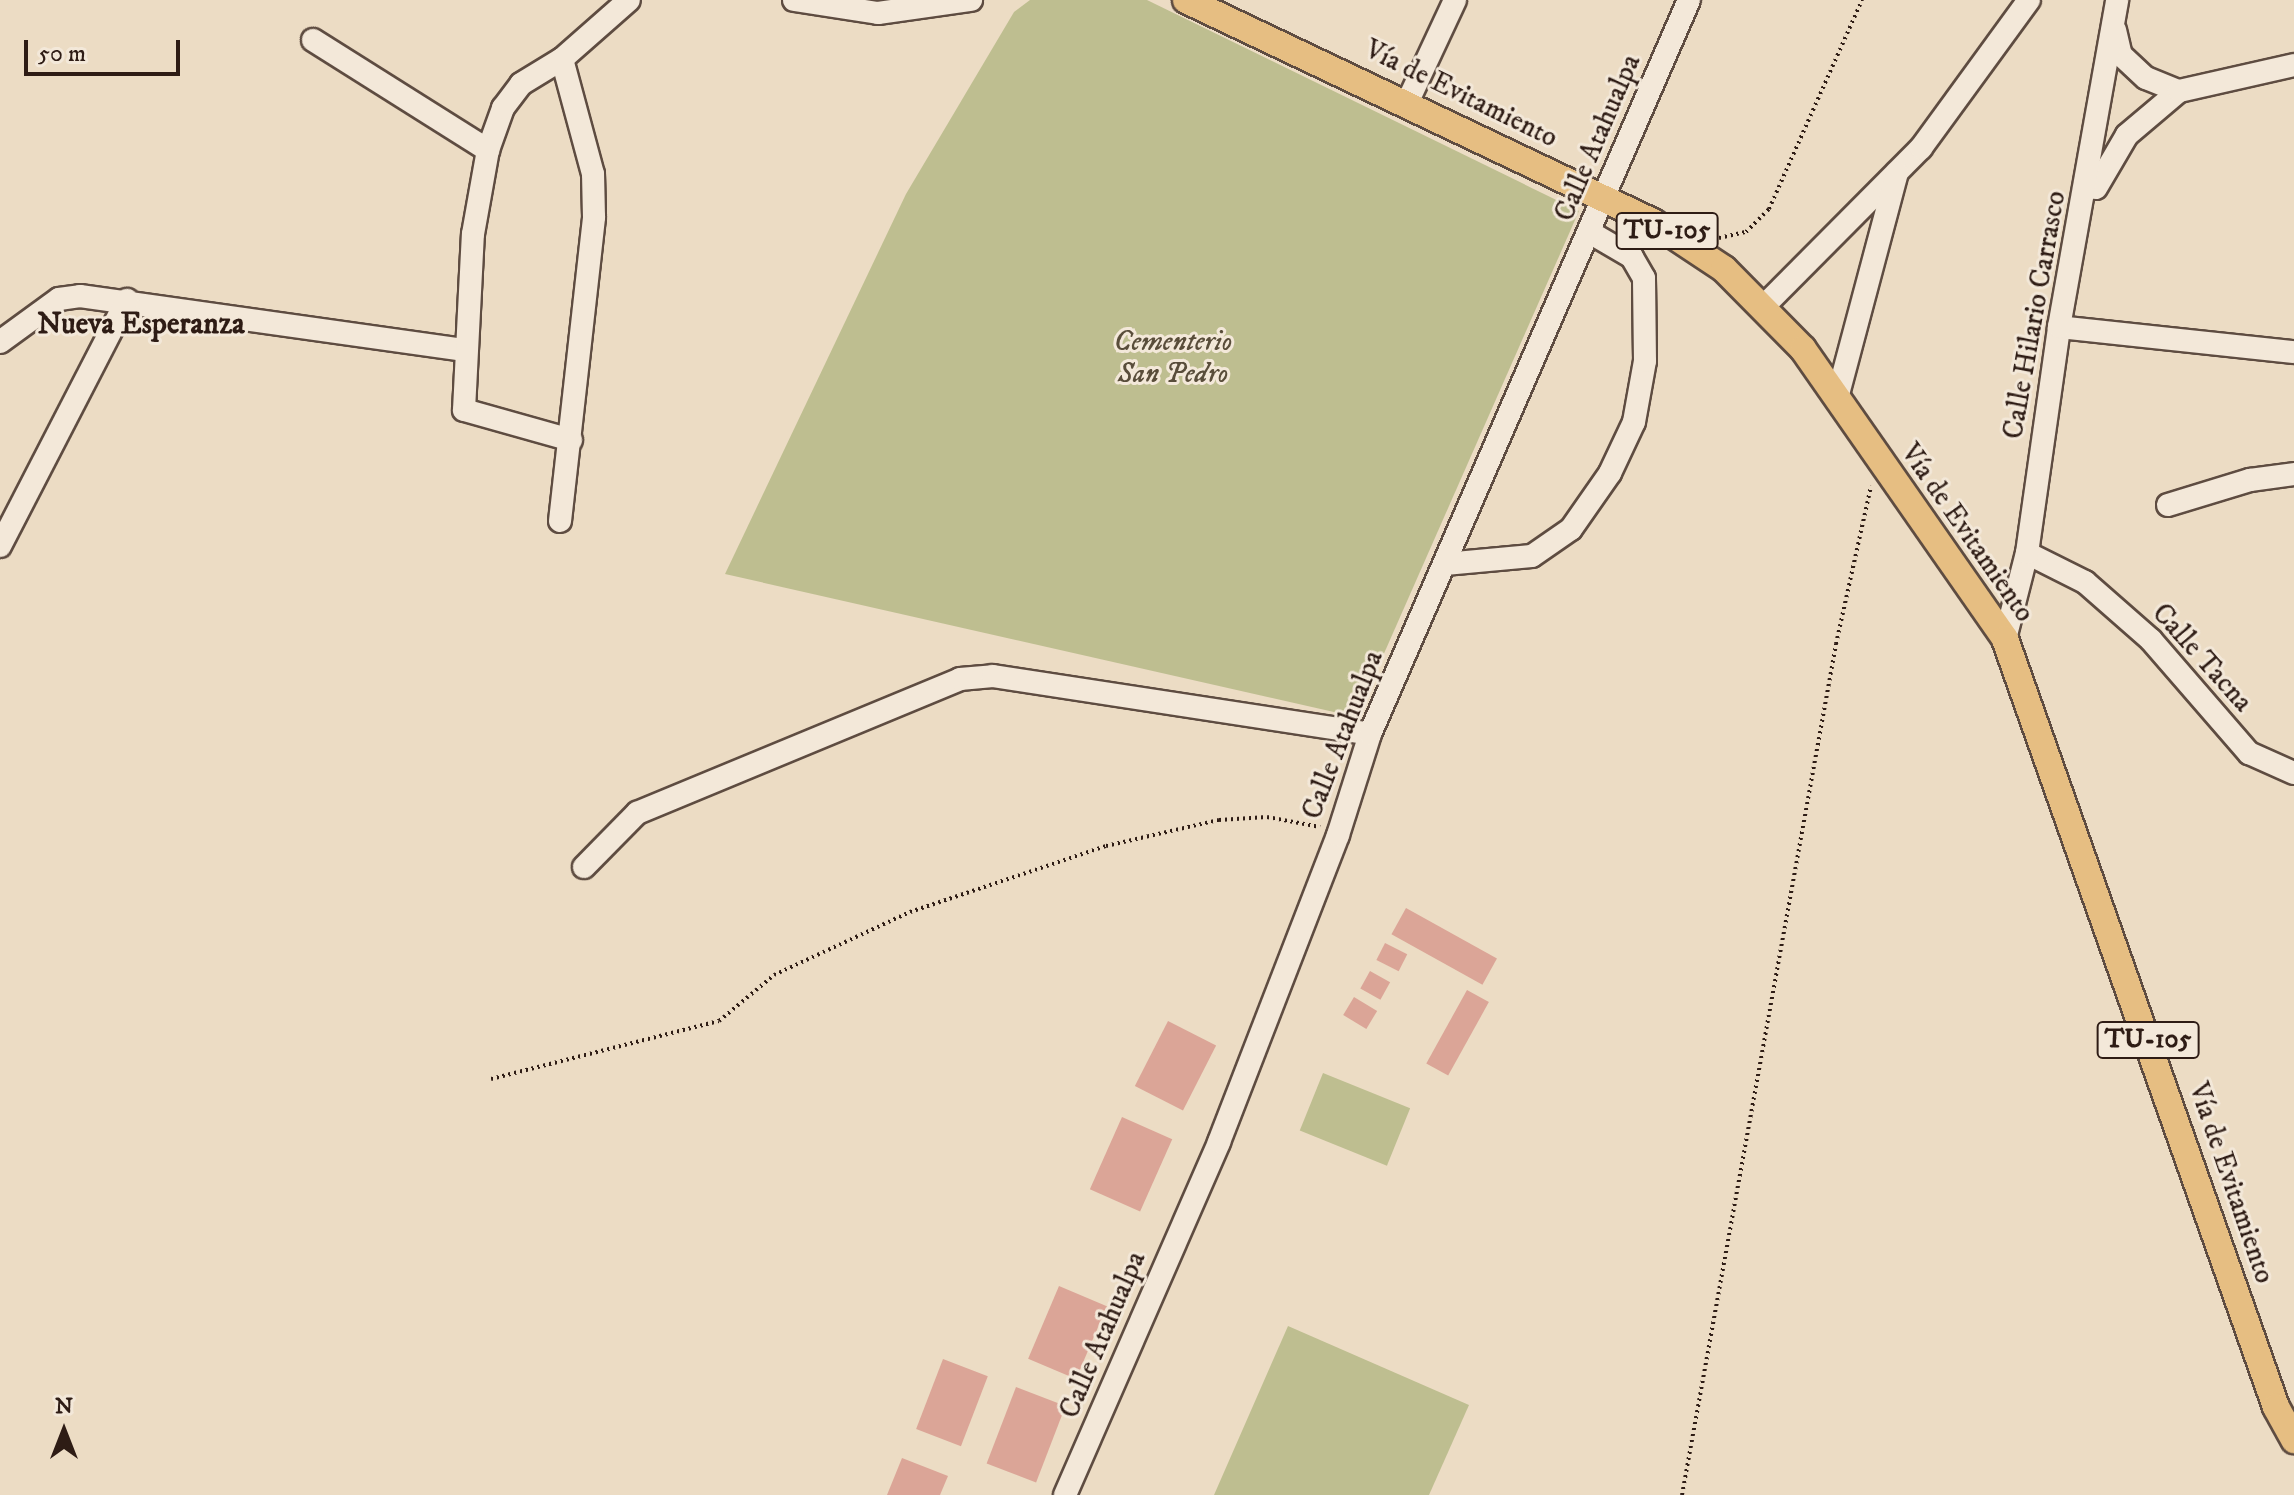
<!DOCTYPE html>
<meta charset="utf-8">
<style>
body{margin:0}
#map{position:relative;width:2294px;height:1495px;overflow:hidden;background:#ecdcc4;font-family:"IM FELL DW Pica",serif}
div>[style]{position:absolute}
.green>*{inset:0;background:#bebe90;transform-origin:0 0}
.building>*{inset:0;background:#dba597;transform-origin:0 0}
.path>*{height:4px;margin-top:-2px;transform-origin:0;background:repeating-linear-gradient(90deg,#2e1c15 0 2px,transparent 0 6px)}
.roads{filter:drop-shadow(2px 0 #5e4c41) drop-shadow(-2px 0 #5e4c41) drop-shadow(0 2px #5e4c41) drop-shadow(0 -2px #5e4c41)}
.minor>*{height:22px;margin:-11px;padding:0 11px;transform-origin:11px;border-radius:11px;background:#f3e8d9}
.major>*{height:26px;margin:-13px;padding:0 13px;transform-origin:13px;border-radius:13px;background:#e6be82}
span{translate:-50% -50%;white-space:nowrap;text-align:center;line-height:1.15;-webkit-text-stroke:6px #f3e8d9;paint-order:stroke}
.shield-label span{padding:2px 6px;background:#f3e8d9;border:2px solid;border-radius:6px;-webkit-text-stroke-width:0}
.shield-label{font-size:26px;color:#2e1c15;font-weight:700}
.street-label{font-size:28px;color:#2e1c15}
.park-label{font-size:28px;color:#594d3a;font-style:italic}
.neighbourhood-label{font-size:30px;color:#2e1c15;font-weight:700}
.north{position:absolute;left:24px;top:1391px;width:80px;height:80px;-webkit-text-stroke:6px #f3e8d9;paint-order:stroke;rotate:0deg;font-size:22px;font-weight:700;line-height:32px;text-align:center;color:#2e1c15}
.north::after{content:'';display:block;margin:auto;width:28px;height:36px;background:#2e1c15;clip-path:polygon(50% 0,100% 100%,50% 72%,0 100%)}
.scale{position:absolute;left:24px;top:40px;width:156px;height:36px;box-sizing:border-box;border:4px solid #2e1c15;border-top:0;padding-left:10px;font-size:24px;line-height:28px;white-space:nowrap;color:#2e1c15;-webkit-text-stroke:6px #f3e8d9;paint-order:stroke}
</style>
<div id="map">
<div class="green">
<div style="clip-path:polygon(1030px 0,1147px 0,1579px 211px,1356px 717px,725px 574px,906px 194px,1014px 12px)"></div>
<div style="left:1323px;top:1073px;width:94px;height:62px;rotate:22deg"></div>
<div style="clip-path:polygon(1288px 1326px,1469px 1405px,1429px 1495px,1214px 1495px)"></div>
</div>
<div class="building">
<div style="left:1406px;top:908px;width:104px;height:30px;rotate:29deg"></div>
<div style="left:1385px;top:943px;width:25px;height:19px;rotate:27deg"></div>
<div style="left:1370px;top:971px;width:23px;height:20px;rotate:29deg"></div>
<div style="left:1467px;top:990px;width:25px;height:84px;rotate:29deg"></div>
<div style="left:1354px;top:997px;width:27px;height:21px;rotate:31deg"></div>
<div style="left:1168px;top:1021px;width:54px;height:73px;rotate:27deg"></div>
<div style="left:1122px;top:1117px;width:55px;height:79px;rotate:24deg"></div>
<div style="left:1059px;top:1286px;width:52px;height:79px;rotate:23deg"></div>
<div style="left:943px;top:1359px;width:48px;height:75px;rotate:21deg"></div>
<div style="left:1016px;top:1387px;width:53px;height:82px;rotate:21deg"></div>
<div style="clip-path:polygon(902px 1458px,948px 1476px,940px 1495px,887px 1495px)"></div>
</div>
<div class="path">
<div style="left:1719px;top:238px;width:28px;rotate:-13deg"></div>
<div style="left:1746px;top:232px;width:33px;rotate:-45deg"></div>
<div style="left:1769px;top:209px;width:229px;rotate:-66deg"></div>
<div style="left:491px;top:1079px;width:235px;rotate:-14.3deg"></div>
<div style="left:719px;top:1021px;width:72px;rotate:-39.9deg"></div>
<div style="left:774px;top:975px;width:150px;rotate:-24.9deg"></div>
<div style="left:910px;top:912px;width:207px;rotate:-18.6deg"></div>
<div style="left:1106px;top:846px;width:116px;rotate:-13deg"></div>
<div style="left:1219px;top:820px;width:48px;rotate:-3.6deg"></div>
<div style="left:1267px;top:817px;width:54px;rotate:10.7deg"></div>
<div style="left:1682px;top:1495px;width:865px;rotate:-79.74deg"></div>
<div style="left:1836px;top:644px;width:162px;rotate:-77.5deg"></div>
</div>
<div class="roads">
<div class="minor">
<div style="left:794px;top:0;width:85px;rotate:8.8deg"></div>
<div style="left:878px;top:13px;width:94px;rotate:-8deg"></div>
<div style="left:2115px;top:30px;width:26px;rotate:77deg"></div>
<div style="left:2121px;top:55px;width:34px;rotate:43deg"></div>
<div style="left:2146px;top:78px;width:35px;rotate:22deg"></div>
<div style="left:313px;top:40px;width:207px;rotate:32.2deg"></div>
<div style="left:1408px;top:101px;width:111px;rotate:-65deg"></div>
<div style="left:2096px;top:188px;width:61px;rotate:-59.7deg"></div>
<div style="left:2127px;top:135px;width:68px;rotate:-40.2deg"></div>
<div style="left:2179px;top:91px;width:118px;rotate:-12.7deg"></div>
<div style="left:1764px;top:306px;width:223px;rotate:-45.2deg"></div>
<div style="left:1921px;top:148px;width:183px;rotate:-53.9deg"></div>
<div style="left:2059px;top:327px;width:236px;rotate:6.1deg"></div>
<div style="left:0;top:342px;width:73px;rotate:-36.1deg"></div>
<div style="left:59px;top:299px;width:21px;rotate:-8deg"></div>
<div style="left:80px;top:296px;width:387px;rotate:8deg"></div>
<div style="left:1837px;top:398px;width:233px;rotate:-75.1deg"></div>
<div style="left:571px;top:440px;width:111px;rotate:-164.3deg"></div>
<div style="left:464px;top:410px;width:176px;rotate:-87.1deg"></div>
<div style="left:473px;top:234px;width:85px;rotate:-79.9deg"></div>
<div style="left:488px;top:150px;width:45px;rotate:-70.3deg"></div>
<div style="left:503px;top:108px;width:30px;rotate:-53deg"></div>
<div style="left:521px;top:84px;width:48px;rotate:-31.4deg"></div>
<div style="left:562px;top:59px;width:89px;rotate:-41.4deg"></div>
<div style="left:2168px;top:505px;width:86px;rotate:-17deg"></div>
<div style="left:2250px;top:480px;width:44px;rotate:-7.8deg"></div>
<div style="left:560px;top:521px;width:306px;rotate:-83.6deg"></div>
<div style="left:594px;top:217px;width:43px;rotate:-91.3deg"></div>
<div style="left:593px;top:174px;width:119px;rotate:-105.1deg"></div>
<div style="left:0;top:546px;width:277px;rotate:-62.7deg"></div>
<div style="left:2027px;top:553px;width:65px;rotate:26.6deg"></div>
<div style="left:2085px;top:582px;width:88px;rotate:41.3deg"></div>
<div style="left:2151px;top:640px;width:150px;rotate:49.1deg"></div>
<div style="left:2249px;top:753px;width:49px;rotate:24deg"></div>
<div style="left:1445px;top:564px;width:87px;rotate:-5.3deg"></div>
<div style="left:1532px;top:556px;width:47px;rotate:-34.7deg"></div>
<div style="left:1571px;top:529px;width:68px;rotate:-55.1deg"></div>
<div style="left:1610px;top:473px;width:56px;rotate:-64.8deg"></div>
<div style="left:1634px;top:422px;width:62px;rotate:-79.8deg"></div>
<div style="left:1645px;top:361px;width:83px;rotate:-90.7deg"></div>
<div style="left:1644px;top:278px;width:24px;rotate:-120deg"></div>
<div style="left:1632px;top:257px;width:48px;rotate:-149.7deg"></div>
<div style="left:2005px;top:639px;width:89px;rotate:-75.7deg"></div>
<div style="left:2027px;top:553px;width:228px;rotate:-81.9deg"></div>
<div style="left:2059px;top:327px;width:332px;rotate:-79.9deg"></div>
<div style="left:584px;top:867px;width:76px;rotate:-45.5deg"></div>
<div style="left:637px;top:813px;width:350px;rotate:-22.5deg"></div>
<div style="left:960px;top:679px;width:33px;rotate:-5deg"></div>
<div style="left:993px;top:676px;width:381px;rotate:8.7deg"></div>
<div style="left:1065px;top:1495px;width:385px;rotate:-66.4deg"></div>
<div style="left:1219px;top:1142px;width:329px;rotate:-68.8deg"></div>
<div style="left:1338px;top:835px;width:106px;rotate:-72.4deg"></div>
<div style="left:1370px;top:734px;width:800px;rotate:-66.51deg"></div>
</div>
<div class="major">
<div style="left:1186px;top:0;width:517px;rotate:25.43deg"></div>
<div style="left:1653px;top:222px;width:85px;rotate:33.5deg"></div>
<div style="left:1724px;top:269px;width:112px;rotate:45.4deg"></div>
<div style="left:1803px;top:349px;width:353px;rotate:55.1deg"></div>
<div style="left:2005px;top:639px;width:814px;rotate:70.56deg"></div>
<div style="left:2276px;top:1407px;width:38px;rotate:61deg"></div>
</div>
</div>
<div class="shield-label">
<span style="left:1667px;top:231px">TU-105</span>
<span style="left:2148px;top:1040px">TU-105</span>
</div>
<div class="street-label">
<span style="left:1461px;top:94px;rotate:26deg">Vía de Evitamiento</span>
<span style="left:1598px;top:138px;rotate:-67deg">Calle Atahualpa</span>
<span style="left:2035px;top:315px;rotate:-80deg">Calle Hilario Carrasco</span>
<span style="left:1967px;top:533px;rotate:55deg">Vía de Evitamiento</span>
<span style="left:2202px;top:658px;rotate:48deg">Calle Tacna</span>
<span style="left:1343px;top:735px;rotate:-69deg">Calle Atahualpa</span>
<span style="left:2231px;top:1183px;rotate:71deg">Vía de Evitamiento</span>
<span style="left:1103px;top:1335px;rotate:-67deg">Calle Atahualpa</span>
</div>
<div class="park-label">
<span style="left:1173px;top:358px">Cementerio<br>San Pedro</span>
</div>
<div class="neighbourhood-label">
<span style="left:141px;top:325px">Nueva Esperanza</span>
</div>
<div class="north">N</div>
<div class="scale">50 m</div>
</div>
